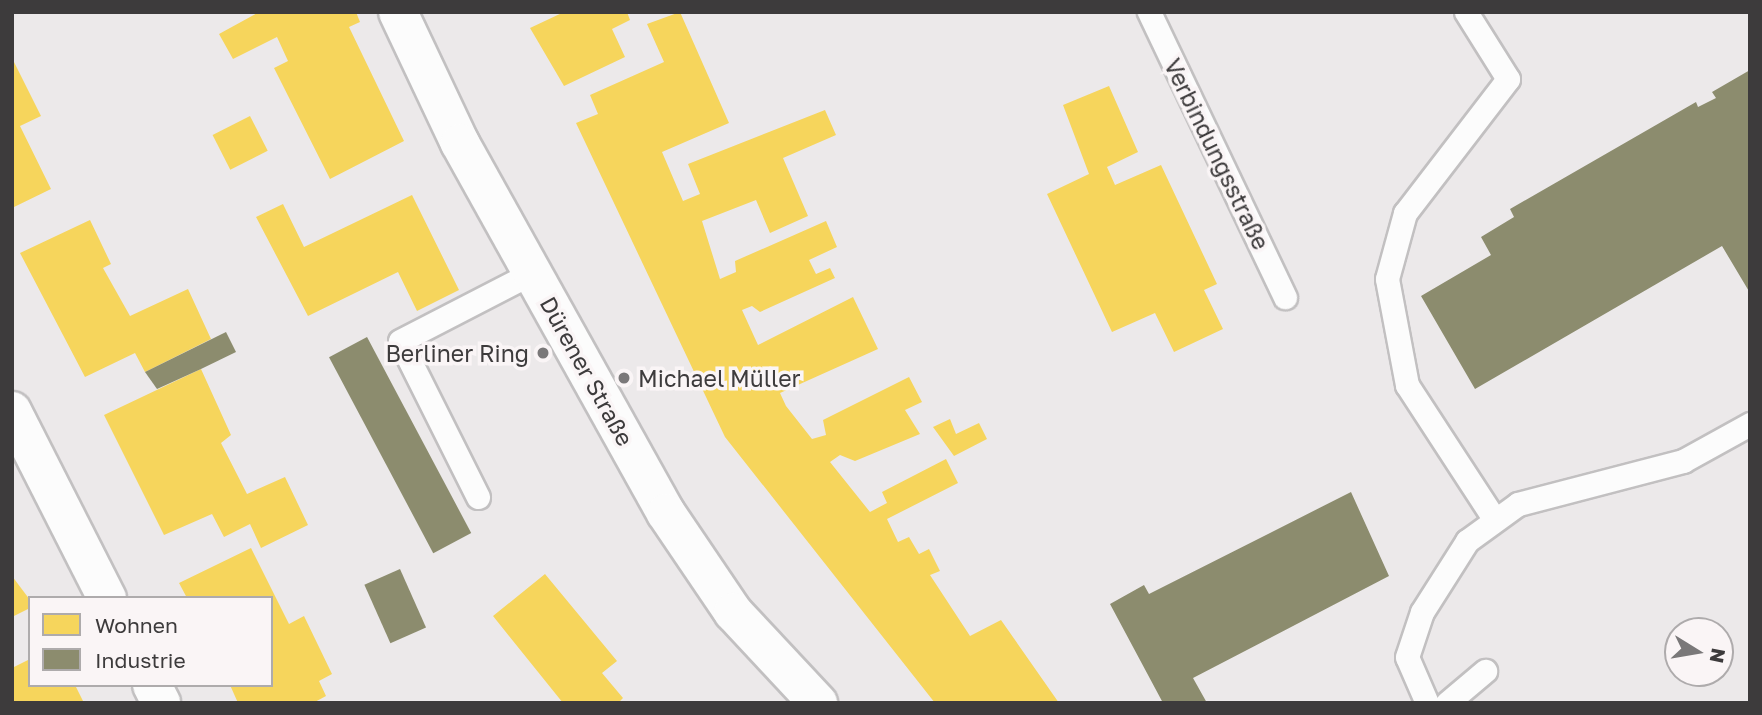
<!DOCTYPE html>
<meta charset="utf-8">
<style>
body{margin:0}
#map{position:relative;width:1762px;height:715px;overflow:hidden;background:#ece9ea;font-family:"Golos Text",sans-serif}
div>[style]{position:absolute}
.homes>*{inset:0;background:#f6d55c;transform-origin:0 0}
.industry>*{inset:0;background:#8c8c6e;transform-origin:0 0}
.roads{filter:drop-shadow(2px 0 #c2c0c1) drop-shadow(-2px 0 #c2c0c1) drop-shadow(0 2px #c2c0c1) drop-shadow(0 -2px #c2c0c1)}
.lane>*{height:23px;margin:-11.5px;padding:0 11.5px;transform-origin:11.5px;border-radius:11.5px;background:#fcfcfc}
.street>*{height:38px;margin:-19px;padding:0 19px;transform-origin:19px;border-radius:19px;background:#fcfcfc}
.secondary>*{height:38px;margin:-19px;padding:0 19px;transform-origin:19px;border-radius:19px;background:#fcfcfc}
.dots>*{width:19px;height:19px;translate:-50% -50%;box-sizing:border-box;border:4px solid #faf5f6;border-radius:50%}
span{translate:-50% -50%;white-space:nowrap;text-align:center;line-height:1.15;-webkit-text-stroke:7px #faf5f6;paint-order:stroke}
.street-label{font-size:23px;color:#3d3b3c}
.poi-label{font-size:23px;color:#3d3b3c}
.right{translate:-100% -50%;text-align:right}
.left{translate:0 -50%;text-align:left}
.frame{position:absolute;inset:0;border:14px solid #3d3b3c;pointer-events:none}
.legend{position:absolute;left:28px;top:596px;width:245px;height:91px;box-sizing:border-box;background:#faf5f6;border:2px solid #aeabac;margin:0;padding:9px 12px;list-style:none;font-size:21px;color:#3d3b3c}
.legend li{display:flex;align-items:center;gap:14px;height:35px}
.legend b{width:35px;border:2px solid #aeabac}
.north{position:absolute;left:1664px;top:617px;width:70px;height:70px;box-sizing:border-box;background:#faf5f6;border:2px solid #aeabac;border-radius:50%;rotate:101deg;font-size:19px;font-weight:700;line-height:28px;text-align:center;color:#3d3b3c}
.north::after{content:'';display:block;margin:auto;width:24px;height:32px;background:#7a7879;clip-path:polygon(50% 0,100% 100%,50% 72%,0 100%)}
</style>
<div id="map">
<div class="homes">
<div style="clip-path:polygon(259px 12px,356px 12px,360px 22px,349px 27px,404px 141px,330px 179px,274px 68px,288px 61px,277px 37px,233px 59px,219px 34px)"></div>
<div style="clip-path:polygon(564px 12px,627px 12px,630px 20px,612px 29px,625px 57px,564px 86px,530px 28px)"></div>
<div style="clip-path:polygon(680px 12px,729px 123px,662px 152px,683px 201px,700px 194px,688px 164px,825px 110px,836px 135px,783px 158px,808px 216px,770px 233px,756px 200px,702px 221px,720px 279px,736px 272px,735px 261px,826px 221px,837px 247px,809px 260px,816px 274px,830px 268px,835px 278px,760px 312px,752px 306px,742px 310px,758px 345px,853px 297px,878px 349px,780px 393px,786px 406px,812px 439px,826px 435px,823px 420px,909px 377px,922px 402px,905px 410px,920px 434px,855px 461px,840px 455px,830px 462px,870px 512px,887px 503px,882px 492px,946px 459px,958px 483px,887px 519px,898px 542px,909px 537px,919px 554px,929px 549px,940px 571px,930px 575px,970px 636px,1001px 620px,1059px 703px,935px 703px,725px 437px,576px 123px,598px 114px,590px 95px,664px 62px,647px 24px)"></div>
<div style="clip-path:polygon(12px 58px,41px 116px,20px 126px,51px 189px,12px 208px)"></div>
<div style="clip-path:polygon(1109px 86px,1138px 152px,1107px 167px,1115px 185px,1161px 165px,1217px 284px,1204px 290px,1223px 329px,1174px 352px,1155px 313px,1112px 332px,1047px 194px,1089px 174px,1063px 105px)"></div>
<div style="left:250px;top:116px;width:39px;height:42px;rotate:63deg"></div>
<div style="clip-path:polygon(412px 195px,459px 290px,417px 311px,398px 272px,308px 316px,256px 217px,283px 204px,304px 247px)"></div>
<div style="clip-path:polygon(90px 220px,111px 264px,103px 268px,130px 316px,188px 289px,211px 339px,145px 372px,135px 353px,85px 377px,20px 253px)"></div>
<div style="clip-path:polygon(201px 369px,231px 435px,221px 443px,247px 494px,285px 477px,308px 525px,261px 548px,250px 524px,224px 537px,212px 514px,164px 535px,104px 415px)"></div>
<div style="clip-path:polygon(950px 419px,956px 434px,979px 423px,987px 439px,954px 456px,933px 427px)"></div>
<div style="clip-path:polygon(251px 548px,289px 624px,304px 616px,332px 674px,319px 681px,326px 696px,313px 703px,238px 703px,230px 685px,271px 685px,271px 598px,187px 598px,179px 583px)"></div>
<div style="clip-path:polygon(545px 574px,617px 661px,602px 673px,623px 698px,618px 703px,563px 703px,493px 616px)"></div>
<div style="clip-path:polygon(12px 576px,30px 600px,30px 608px,12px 617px)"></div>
<div style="clip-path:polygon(30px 659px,30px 685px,75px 685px,84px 703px,12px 703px,12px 668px)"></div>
</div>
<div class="industry">
<div style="clip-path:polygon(1750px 70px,1750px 293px,1722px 246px,1475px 389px,1421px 296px,1491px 255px,1481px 237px,1514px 217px,1510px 209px,1696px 102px,1698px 107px,1716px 98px,1712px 92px)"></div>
<div style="clip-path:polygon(226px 332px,236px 352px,201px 369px,157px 389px,145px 372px)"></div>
<div style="left:367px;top:337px;width:222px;height:43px;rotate:62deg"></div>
<div style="clip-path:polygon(1351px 492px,1389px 576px,1193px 678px,1207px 703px,1163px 703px,1110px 604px,1144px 585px,1149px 594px)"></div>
<div style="left:400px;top:569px;width:64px;height:39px;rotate:66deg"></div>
</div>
<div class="roads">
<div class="lane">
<div style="left:1149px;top:12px;width:316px;rotate:64.5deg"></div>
<div style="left:1466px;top:12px;width:79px;rotate:57.9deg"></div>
<div style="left:1508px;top:79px;width:169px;rotate:127.5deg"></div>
<div style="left:1405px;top:213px;width:68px;rotate:105.3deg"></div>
<div style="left:1387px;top:279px;width:108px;rotate:79.3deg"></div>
<div style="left:1407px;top:385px;width:161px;rotate:56.9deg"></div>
<div style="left:478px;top:497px;width:174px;rotate:-116.6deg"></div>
<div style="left:400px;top:341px;width:148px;rotate:-27.3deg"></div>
<div style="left:1427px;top:703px;width:50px;rotate:-113.5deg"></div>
<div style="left:1407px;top:657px;width:47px;rotate:-71.6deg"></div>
<div style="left:1422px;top:612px;width:84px;rotate:-57.6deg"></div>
<div style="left:1467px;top:541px;width:63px;rotate:-36deg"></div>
<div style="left:1518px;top:504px;width:171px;rotate:-14.6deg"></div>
<div style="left:1683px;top:461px;width:77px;rotate:-28.9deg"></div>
<div style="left:1447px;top:703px;width:50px;rotate:-40.1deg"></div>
</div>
<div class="street">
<div style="left:12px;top:411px;width:210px;rotate:63.1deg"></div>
<div style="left:152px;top:685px;width:20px;rotate:63deg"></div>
</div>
<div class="secondary">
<div style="left:398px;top:12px;width:145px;rotate:64.7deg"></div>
<div style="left:460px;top:143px;width:423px;rotate:60.9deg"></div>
<div style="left:666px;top:513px;width:120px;rotate:55.9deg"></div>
<div style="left:733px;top:612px;width:125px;rotate:47deg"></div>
</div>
</div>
<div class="dots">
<div style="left:543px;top:353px;background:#7a7879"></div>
<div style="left:624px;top:378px;background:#7a7879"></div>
</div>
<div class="street-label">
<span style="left:1217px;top:154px;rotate:64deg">Verbindungsstraße</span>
<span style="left:587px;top:371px;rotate:61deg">Dürener Straße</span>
</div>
<div class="poi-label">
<span class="right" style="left:529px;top:353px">Berliner Ring</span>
<span class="left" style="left:638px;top:378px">Michael Müller</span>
</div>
<div class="frame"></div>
<ul class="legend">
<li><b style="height:19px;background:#f6d55c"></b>Wohnen</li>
<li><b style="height:19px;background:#8c8c6e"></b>Industrie</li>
</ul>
<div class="north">N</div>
</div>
